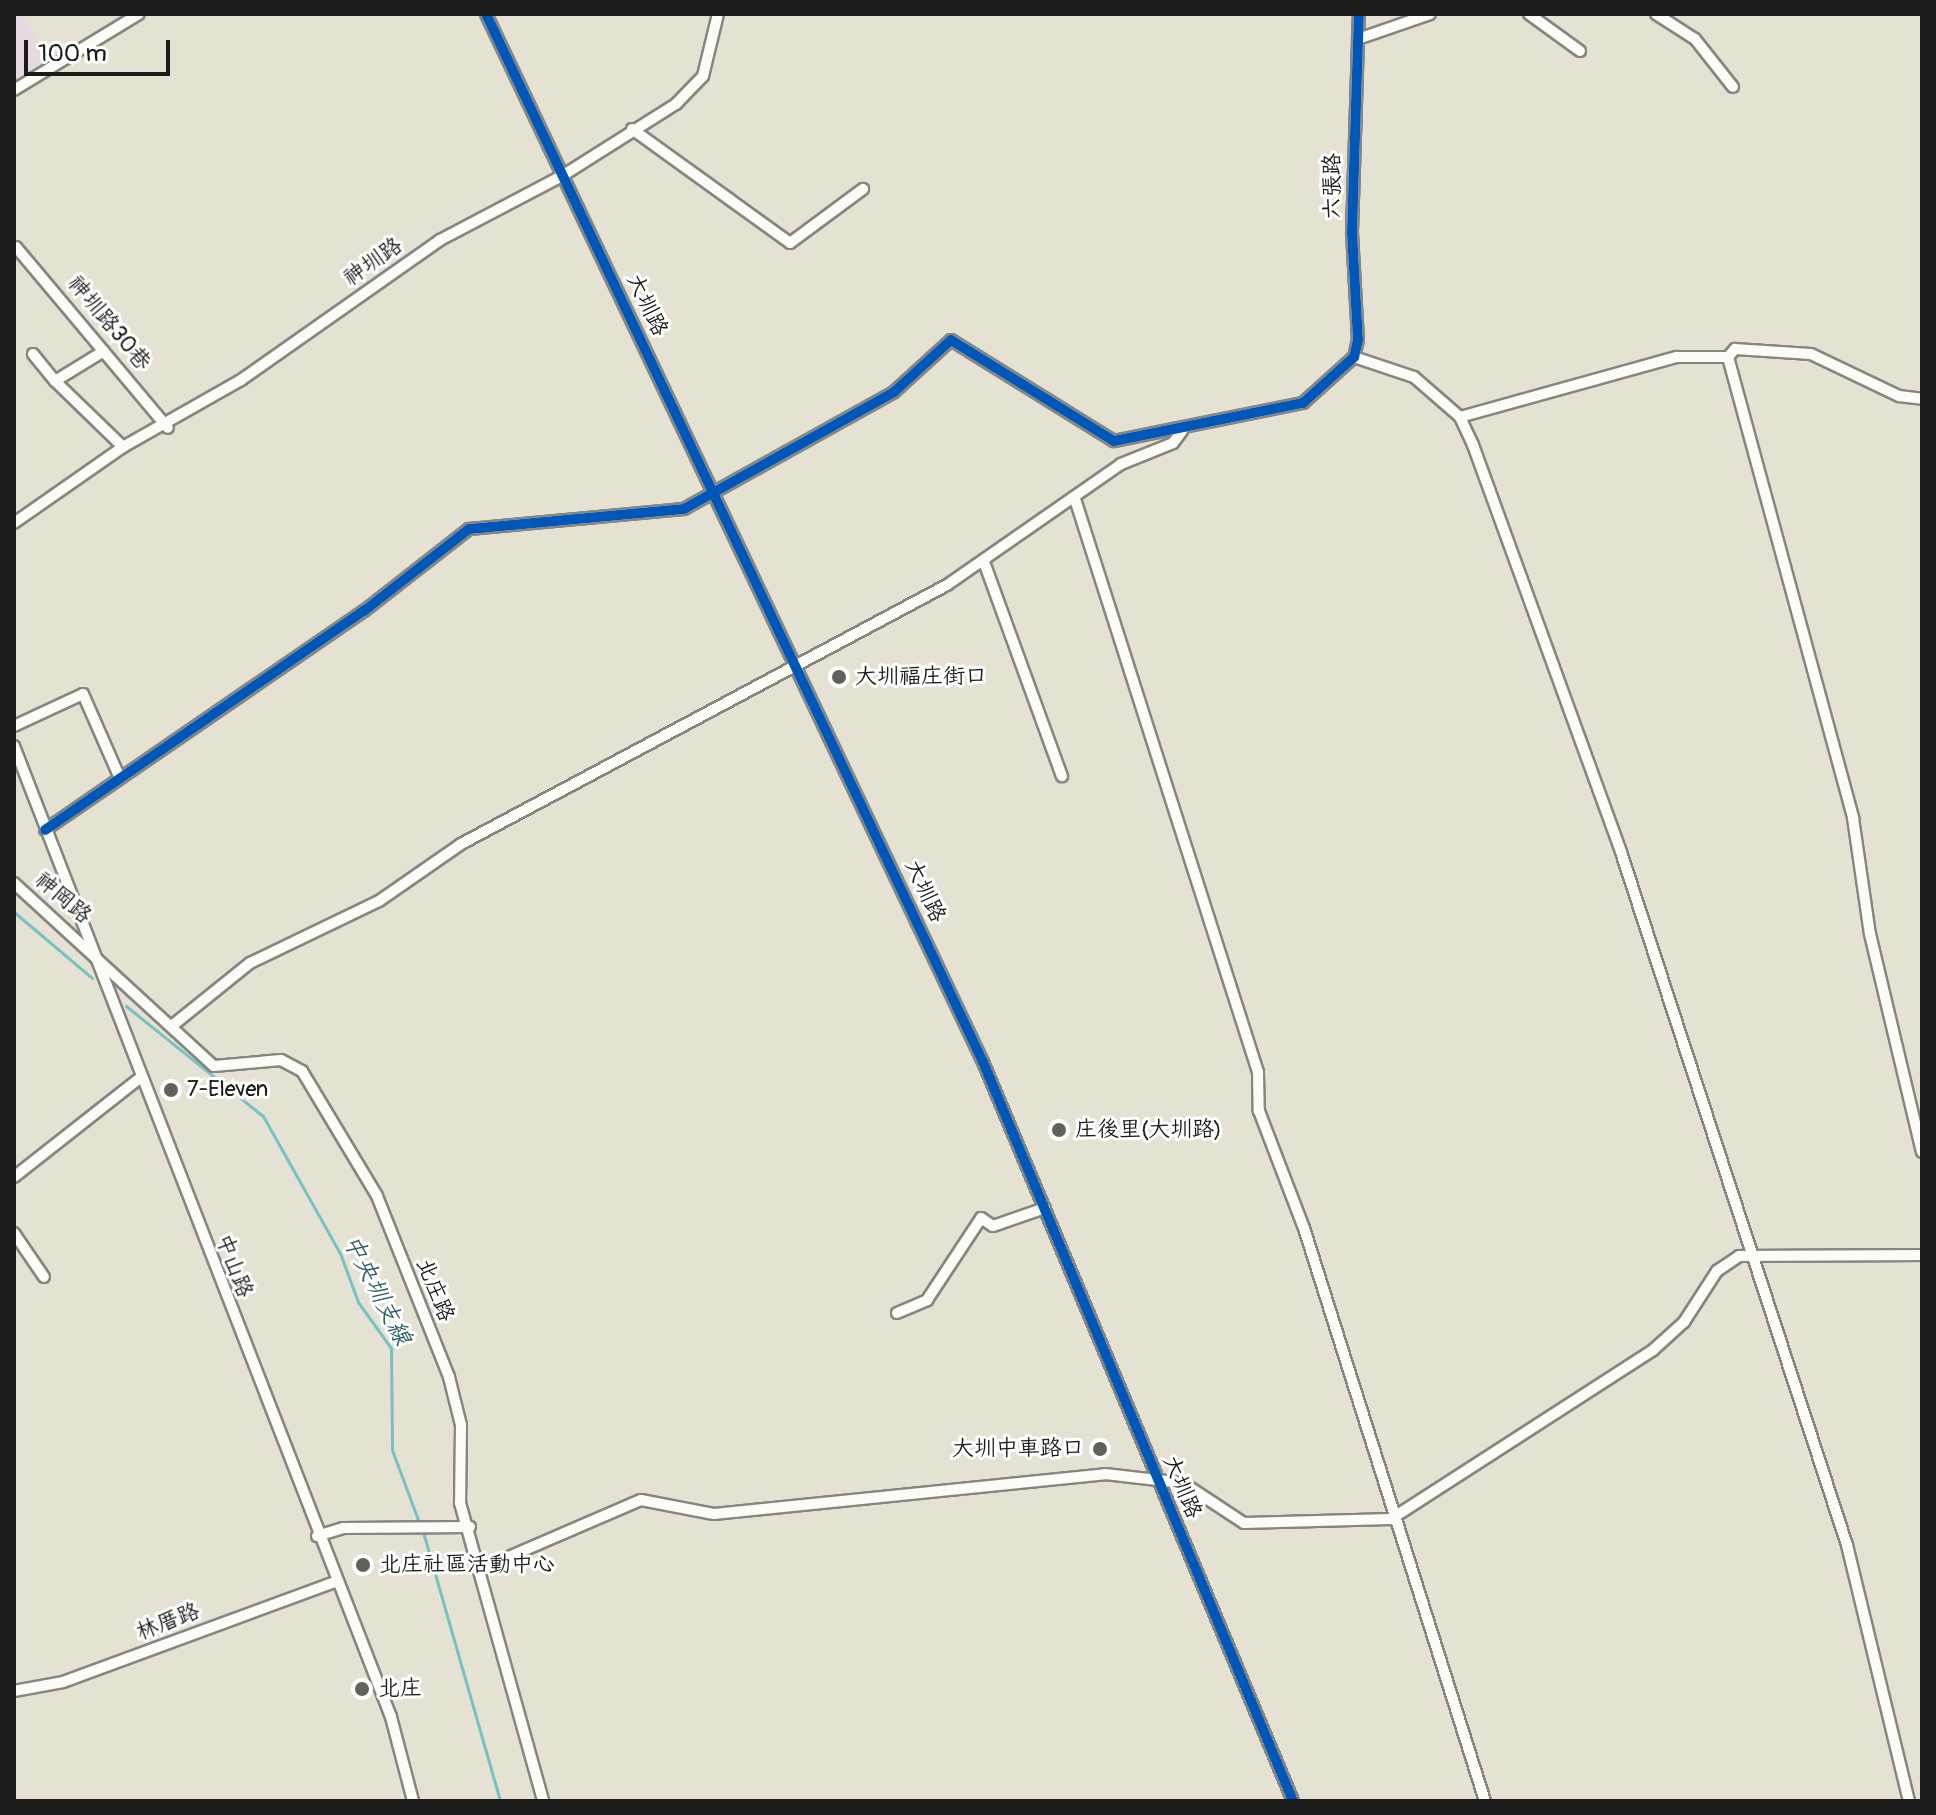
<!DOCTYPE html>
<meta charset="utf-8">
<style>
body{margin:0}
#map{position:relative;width:1936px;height:1815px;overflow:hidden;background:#e6e2d3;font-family:Pangolin,"LXGW WenKai TC",sans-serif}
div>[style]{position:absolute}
.built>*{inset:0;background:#e7d9e2}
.stream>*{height:3px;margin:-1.5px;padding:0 1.5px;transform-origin:1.5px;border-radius:1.5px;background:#75c2c4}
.roads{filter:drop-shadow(2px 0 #87857e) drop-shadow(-2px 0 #87857e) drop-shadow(0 2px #87857e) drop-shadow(0 -2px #87857e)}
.minor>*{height:10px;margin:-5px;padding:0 5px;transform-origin:5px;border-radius:5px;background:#fbfbf8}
.cycleway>*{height:10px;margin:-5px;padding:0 5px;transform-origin:5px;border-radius:5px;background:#0057b8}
.dots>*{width:22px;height:22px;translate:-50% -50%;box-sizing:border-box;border:4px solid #fff;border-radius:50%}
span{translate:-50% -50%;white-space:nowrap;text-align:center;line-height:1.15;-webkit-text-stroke:6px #fff;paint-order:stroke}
.street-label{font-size:22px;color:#1c1c1c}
.poi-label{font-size:22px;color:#1c1c1c}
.left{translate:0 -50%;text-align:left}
.right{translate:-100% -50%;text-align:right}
.water-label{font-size:24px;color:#2e6064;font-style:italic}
.frame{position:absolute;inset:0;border:16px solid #1c1c1c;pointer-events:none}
.scale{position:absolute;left:24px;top:40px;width:146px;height:36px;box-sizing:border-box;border:4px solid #1c1c1c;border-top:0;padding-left:10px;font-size:24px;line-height:28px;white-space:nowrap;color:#1c1c1c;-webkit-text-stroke:6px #fff;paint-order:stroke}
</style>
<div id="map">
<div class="built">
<div style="clip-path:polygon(14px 14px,22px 14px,49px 61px,14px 82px)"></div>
</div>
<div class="stream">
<div style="left:14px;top:912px;width:102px;rotate:40.2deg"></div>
<div style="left:126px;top:1006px;width:176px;rotate:38.8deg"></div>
<div style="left:263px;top:1116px;width:157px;rotate:60.7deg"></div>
<div style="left:340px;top:1253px;width:52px;rotate:69.8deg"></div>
<div style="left:358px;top:1302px;width:57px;rotate:54.3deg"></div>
<div style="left:391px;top:1348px;width:102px;rotate:89.4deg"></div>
<div style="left:392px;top:1450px;width:80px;rotate:69.5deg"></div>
<div style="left:423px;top:1532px;width:280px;rotate:74deg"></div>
</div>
<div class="roads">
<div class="minor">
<div style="left:486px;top:14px;width:1160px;rotate:64.63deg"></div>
<div style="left:983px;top:1062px;width:801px;rotate:67.24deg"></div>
<div style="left:1529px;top:14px;width:63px;rotate:36deg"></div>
<div style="left:1656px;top:14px;width:46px;rotate:32.7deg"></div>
<div style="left:1695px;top:39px;width:61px;rotate:51.6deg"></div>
<div style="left:1358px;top:39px;width:76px;rotate:-19.1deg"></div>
<div style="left:14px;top:90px;width:146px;rotate:-31.3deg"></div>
<div style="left:632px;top:129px;width:195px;rotate:35.8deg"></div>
<div style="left:790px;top:243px;width:91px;rotate:-36.5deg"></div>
<div style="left:16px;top:247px;width:236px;rotate:50deg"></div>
<div style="left:33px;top:354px;width:35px;rotate:51deg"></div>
<div style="left:55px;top:381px;width:57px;rotate:-31.5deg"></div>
<div style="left:1354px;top:357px;width:63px;rotate:18.4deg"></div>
<div style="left:1414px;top:377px;width:61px;rotate:41deg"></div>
<div style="left:1460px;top:417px;width:31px;rotate:65deg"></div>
<div style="left:1473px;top:445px;width:433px;rotate:70deg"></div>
<div style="left:1621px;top:852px;width:729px;rotate:71.94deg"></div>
<div style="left:1847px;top:1545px;width:263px;rotate:76.4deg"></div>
<div style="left:1728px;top:357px;width:478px;rotate:74.8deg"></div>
<div style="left:1853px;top:818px;width:117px;rotate:81.7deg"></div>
<div style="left:1870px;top:934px;width:224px;rotate:76.6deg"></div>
<div style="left:55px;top:381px;width:95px;rotate:44.1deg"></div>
<div style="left:1460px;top:417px;width:225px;rotate:-15.5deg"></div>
<div style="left:1677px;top:357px;width:51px"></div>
<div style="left:1728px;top:357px;width:11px;rotate:-49deg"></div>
<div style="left:1735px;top:349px;width:76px;rotate:3.8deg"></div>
<div style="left:1811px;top:354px;width:98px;rotate:25.5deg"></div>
<div style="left:1899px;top:396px;width:23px;rotate:7deg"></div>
<div style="left:1075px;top:499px;width:602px;rotate:72.29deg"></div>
<div style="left:1258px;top:1072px;width:39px;rotate:89deg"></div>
<div style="left:1259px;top:1111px;width:125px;rotate:69deg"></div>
<div style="left:1304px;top:1228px;width:601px;rotate:72.47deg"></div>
<div style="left:14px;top:523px;width:133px;rotate:-34.9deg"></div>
<div style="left:123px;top:447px;width:136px;rotate:-29.6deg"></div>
<div style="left:241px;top:380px;width:243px;rotate:-35.1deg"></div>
<div style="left:440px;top:240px;width:138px;rotate:-27.7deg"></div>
<div style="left:562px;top:176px;width:135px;rotate:-32.3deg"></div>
<div style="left:676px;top:104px;width:39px;rotate:-46deg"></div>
<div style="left:703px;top:76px;width:64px;rotate:-76.4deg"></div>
<div style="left:984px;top:562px;width:228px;rotate:70deg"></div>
<div style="left:14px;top:726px;width:76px;rotate:-24.9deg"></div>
<div style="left:83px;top:694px;width:90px;rotate:66.3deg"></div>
<div style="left:14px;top:746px;width:1042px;rotate:68.78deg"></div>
<div style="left:391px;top:1717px;width:87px;rotate:75.3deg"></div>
<div style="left:45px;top:830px;width:387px;rotate:-34.5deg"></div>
<div style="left:364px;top:611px;width:133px;rotate:-38deg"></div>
<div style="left:469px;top:529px;width:216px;rotate:-5.3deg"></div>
<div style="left:684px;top:509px;width:240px;rotate:-29.1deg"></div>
<div style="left:894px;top:392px;width:77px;rotate:-42.4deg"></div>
<div style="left:951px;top:340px;width:192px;rotate:31.8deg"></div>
<div style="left:1114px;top:441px;width:193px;rotate:-11.4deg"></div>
<div style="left:1303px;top:403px;width:69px;rotate:-42deg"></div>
<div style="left:1354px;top:357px;width:17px;rotate:-77deg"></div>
<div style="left:1358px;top:340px;width:108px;rotate:-93.2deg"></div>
<div style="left:1352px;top:232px;width:218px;rotate:-88.2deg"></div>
<div style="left:14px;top:883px;width:271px;rotate:42.5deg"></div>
<div style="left:214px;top:1066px;width:67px;rotate:-5.1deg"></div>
<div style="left:281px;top:1060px;width:24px;rotate:28deg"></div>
<div style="left:302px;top:1071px;width:146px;rotate:59deg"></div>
<div style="left:377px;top:1196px;width:195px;rotate:68.3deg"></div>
<div style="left:449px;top:1377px;width:49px;rotate:76deg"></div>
<div style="left:461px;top:1425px;width:78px;rotate:90.7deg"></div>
<div style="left:460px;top:1503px;width:309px;rotate:74.4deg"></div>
<div style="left:173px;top:1025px;width:99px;rotate:-38.8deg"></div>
<div style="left:250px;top:963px;width:143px;rotate:-25.7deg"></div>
<div style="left:379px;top:901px;width:100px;rotate:-34.8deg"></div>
<div style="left:461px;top:844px;width:551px;rotate:-28.05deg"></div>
<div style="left:947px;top:585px;width:212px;rotate:-34.8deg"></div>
<div style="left:1121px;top:464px;width:56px;rotate:-22deg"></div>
<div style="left:1173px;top:443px;width:15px;rotate:-53deg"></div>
<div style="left:14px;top:1177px;width:160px;rotate:-38.2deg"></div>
<div style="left:14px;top:1233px;width:53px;rotate:55.7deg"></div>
<div style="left:897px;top:1313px;width:33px;rotate:-23deg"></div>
<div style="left:927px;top:1300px;width:98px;rotate:-56.6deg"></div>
<div style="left:981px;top:1218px;width:14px;rotate:34deg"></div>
<div style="left:993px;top:1226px;width:55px;rotate:-19.1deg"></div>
<div style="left:317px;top:1536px;width:27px;rotate:-17deg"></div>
<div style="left:343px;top:1528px;width:127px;rotate:-0.5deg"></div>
<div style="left:483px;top:1568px;width:172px;rotate:-23.3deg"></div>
<div style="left:641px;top:1500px;width:74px;rotate:10.9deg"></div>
<div style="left:714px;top:1514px;width:393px;rotate:-5.8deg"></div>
<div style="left:1105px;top:1474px;width:79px;rotate:6.6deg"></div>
<div style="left:1183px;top:1483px;width:73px;rotate:33.3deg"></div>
<div style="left:1244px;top:1523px;width:147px;rotate:-1.6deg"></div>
<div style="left:1391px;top:1519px;width:312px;rotate:-32.8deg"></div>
<div style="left:1653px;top:1350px;width:42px;rotate:-42.1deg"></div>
<div style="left:1684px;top:1322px;width:61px;rotate:-57.1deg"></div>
<div style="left:1717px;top:1271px;width:27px;rotate:-34deg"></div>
<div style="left:1739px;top:1256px;width:183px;rotate:-0.3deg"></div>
<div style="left:14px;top:1691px;width:50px;rotate:-10.4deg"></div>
<div style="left:63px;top:1682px;width:290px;rotate:-20.2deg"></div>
</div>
</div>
<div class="cycleway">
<div style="left:486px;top:14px;width:1160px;rotate:64.63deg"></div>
<div style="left:983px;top:1062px;width:801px;rotate:67.24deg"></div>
<div style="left:45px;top:830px;width:387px;rotate:-34.5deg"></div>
<div style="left:364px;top:611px;width:133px;rotate:-38deg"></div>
<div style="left:469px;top:529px;width:216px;rotate:-5.3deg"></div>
<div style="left:684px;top:509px;width:240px;rotate:-29.1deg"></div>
<div style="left:894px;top:392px;width:77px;rotate:-42.4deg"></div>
<div style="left:951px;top:340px;width:192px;rotate:31.8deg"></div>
<div style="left:1114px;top:441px;width:193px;rotate:-11.4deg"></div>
<div style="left:1303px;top:403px;width:69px;rotate:-42deg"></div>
<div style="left:1354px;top:357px;width:17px;rotate:-77deg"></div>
<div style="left:1358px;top:340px;width:108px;rotate:-93.2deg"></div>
<div style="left:1352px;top:232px;width:218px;rotate:-88.2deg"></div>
</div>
<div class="dots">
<div style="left:839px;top:677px;background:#63615c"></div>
<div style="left:171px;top:1090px;background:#63615c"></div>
<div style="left:1059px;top:1130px;background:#63615c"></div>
<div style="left:1100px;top:1449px;background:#63615c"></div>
<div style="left:363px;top:1565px;background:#63615c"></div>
<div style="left:362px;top:1689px;background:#63615c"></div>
</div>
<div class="street-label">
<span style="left:1333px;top:186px;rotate:-90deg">六張路</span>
<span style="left:373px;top:262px;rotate:-35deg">神圳路</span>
<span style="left:647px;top:305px;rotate:64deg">大圳路</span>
<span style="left:109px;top:323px;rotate:50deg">神圳路30巷</span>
<span style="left:925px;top:891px;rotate:65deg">大圳路</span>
<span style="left:63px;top:898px;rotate:40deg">神岡路</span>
<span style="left:234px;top:1266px;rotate:69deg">中山路</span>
<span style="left:435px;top:1290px;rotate:68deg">北庄路</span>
<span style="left:1182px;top:1487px;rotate:67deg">大圳路</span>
<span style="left:168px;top:1622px;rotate:-21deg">林厝路</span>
</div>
<div class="poi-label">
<span class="left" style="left:855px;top:677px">大圳福庄街口</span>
<span class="left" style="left:187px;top:1090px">7-Eleven</span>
<span class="left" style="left:1075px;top:1130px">庄後里(大圳路)</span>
<span class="right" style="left:1084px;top:1449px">大圳中車路口</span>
<span class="left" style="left:379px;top:1565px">北庄社區活動中心</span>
<span class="left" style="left:378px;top:1689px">北庄</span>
</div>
<div class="water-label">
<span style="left:377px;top:1290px;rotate:63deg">中央圳支線</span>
</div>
<div class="frame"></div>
<div class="scale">100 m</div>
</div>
